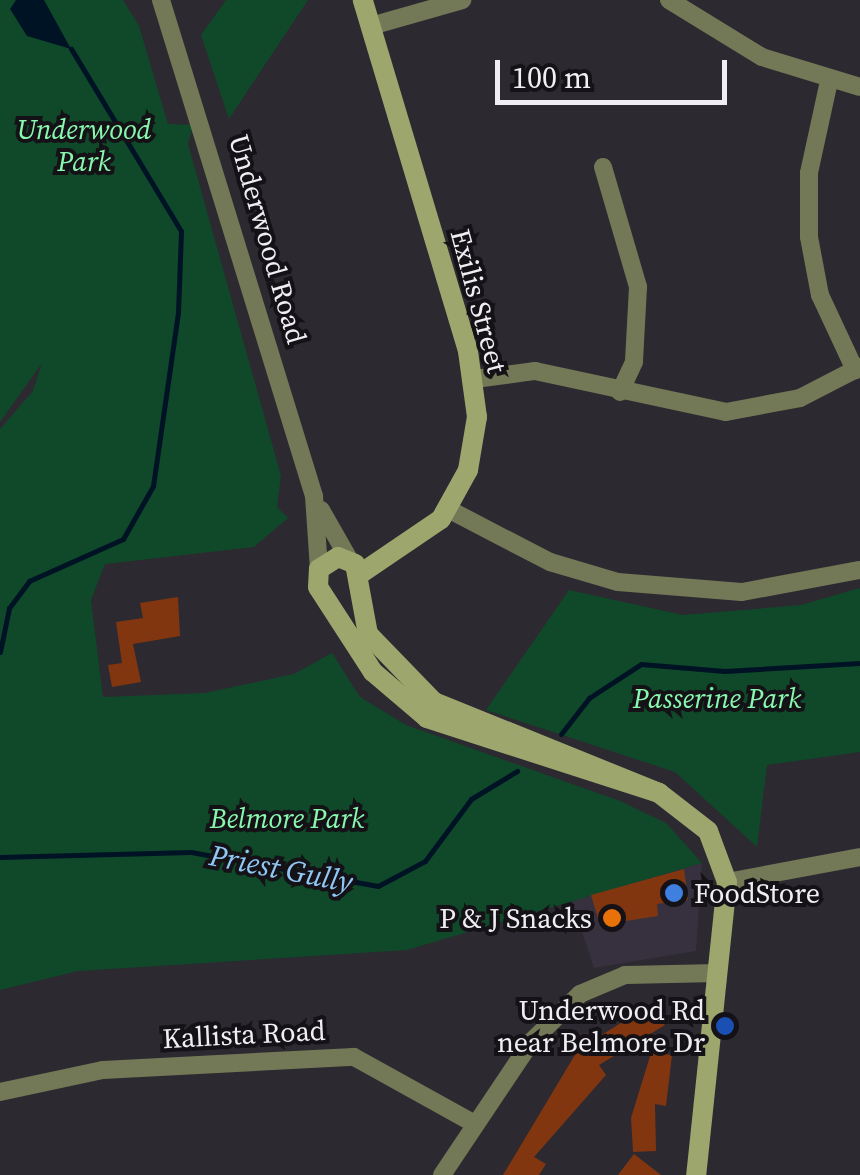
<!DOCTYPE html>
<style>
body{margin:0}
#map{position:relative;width:860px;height:1175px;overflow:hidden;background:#2c2931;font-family:"Source Serif 4",serif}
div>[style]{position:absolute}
.built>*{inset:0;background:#37313f}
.green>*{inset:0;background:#0f4929}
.water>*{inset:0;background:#001325}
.stream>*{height:5px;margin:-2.5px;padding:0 2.5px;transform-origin:2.5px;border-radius:2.5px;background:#001325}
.building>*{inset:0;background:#823610}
.street>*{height:18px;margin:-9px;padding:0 9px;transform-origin:9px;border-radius:9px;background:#737956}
.secondary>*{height:20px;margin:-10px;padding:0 10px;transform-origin:10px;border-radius:10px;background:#9da66d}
.dots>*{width:28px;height:28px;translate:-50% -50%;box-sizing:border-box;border:5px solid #141216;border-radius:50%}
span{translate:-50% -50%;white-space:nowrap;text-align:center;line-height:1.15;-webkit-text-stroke:8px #141216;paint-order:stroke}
.park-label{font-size:28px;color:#88f8af;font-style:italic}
.street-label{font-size:28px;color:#f0eef3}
.poi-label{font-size:28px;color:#f0eef3}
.left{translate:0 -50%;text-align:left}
.right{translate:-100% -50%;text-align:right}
.water-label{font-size:30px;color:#90c7f5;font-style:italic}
.scale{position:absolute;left:495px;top:60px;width:232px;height:45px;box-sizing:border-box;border:5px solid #f0eef3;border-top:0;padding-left:12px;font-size:30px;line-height:35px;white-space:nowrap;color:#f0eef3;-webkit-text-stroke:8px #141216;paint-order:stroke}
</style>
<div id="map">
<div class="built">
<div style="clip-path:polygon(702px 863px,696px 951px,594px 968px,572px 901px)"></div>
</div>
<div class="green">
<div style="clip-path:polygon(0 0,123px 0,139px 26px,168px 124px,193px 125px,188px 144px,281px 476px,277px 507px,288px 518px,254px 547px,105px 564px,91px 600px,103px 697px,205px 693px,294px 674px,332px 653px,360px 697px,406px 725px,620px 801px,666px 823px,702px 863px,407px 950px,78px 971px,0 990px,0 429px,33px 391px,42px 363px,0 422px)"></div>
<div style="clip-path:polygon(226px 0,308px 0,229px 119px,201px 35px)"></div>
<div style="clip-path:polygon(860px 588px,860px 752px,767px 765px,757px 847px,675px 772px,486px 710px,569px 590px,683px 615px,801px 605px)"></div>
</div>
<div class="water">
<div style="clip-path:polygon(16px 0,44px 0,71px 49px,27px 36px,10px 9px)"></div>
</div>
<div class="stream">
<div style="left:0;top:652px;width:45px;rotate:-78.4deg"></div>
<div style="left:9px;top:608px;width:34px;rotate:-53deg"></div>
<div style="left:29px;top:581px;width:103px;rotate:-24.1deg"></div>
<div style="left:123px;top:539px;width:61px;rotate:-60.5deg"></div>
<div style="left:153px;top:486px;width:175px;rotate:-81.8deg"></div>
<div style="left:178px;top:313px;width:82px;rotate:-87.9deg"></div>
<div style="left:181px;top:231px;width:213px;rotate:-121.1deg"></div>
<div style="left:561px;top:734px;width:46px;rotate:-52.1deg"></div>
<div style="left:589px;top:698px;width:62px;rotate:-33.2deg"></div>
<div style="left:641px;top:664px;width:84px;rotate:4.8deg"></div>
<div style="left:725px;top:671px;width:135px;rotate:-3.4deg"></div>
<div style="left:0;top:857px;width:191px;rotate:-1.5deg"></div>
<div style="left:191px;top:852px;width:190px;rotate:10.3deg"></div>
<div style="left:378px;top:886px;width:53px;rotate:-28deg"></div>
<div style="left:425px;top:861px;width:77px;rotate:-53.4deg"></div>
<div style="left:471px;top:799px;width:54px;rotate:-31.3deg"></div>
</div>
<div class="building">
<div style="clip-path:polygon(178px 597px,180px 636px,133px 644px,141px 682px,112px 687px,108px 665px,122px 663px,116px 622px,143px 618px,140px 603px)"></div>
<div style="clip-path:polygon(684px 869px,688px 900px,657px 904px,658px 916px,600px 925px,591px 895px)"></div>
<div style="clip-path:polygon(645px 1008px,665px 1025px,599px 1065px,606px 1075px,534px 1157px,546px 1164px,539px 1175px,503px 1175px,588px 1033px,595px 1039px)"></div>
<div style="clip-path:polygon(651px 1053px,672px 1055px,666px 1106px,655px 1104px,656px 1151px,633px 1152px,631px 1118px)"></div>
<div style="clip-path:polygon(634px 1154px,661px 1175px,618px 1175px)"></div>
</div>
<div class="street">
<div style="left:161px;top:0;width:519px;rotate:72.86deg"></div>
<div style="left:314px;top:496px;width:73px;rotate:86.1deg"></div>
<div style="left:669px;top:0;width:109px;rotate:31.5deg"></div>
<div style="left:762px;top:57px;width:102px;rotate:17deg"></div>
<div style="left:371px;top:26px;width:95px;rotate:-15.9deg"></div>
<div style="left:829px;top:81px;width:94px;rotate:102.3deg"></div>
<div style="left:809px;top:173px;width:64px;rotate:90deg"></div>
<div style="left:809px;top:237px;width:59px;rotate:79.3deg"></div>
<div style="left:820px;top:295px;width:83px;rotate:65deg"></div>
<div style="left:603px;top:167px;width:125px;rotate:73.7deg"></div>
<div style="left:638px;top:287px;width:75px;rotate:93.1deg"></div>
<div style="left:634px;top:362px;width:33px;rotate:115deg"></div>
<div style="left:475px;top:379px;width:61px;rotate:-7.6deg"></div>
<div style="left:535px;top:371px;width:195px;rotate:12.1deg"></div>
<div style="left:726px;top:412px;width:75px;rotate:-10.7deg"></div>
<div style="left:800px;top:398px;width:68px;rotate:-27.3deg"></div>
<div style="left:448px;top:509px;width:115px;rotate:27.5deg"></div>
<div style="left:550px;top:562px;width:71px;rotate:16.4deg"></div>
<div style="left:618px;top:582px;width:124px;rotate:4.6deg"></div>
<div style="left:742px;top:592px;width:120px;rotate:-10.6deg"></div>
<div style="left:321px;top:510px;width:56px;rotate:60.3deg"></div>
<div style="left:727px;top:882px;width:135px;rotate:-10.6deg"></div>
<div style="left:0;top:1092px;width:105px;rotate:-12.1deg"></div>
<div style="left:103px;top:1070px;width:251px;rotate:-3deg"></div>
<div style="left:354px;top:1057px;width:138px;rotate:29deg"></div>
<div style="left:442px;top:1175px;width:160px;rotate:-56.2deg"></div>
<div style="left:531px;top:1042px;width:69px;rotate:-44.4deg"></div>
<div style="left:580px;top:994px;width:49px;rotate:-22.9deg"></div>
<div style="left:625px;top:975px;width:93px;rotate:-1.2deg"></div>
</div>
<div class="secondary">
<div style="left:360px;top:574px;width:98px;rotate:-34.2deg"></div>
<div style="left:441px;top:519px;width:56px;rotate:-61.1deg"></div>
<div style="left:468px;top:470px;width:54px;rotate:-80.4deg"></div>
<div style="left:477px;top:417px;width:67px;rotate:-97.8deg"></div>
<div style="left:468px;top:351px;width:366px;rotate:-106.7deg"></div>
<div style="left:659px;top:793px;width:244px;rotate:-162.1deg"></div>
<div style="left:427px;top:718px;width:71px;rotate:-139.6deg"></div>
<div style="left:373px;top:672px;width:101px;rotate:-122.9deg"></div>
<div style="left:318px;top:587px;width:18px;rotate:-87deg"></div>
<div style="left:319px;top:569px;width:22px;rotate:-32deg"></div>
<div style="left:338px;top:557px;width:18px;rotate:22deg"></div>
<div style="left:355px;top:564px;width:71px;rotate:79.5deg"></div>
<div style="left:368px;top:634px;width:95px;rotate:45.9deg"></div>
<div style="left:434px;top:702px;width:243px;rotate:22deg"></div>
<div style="left:659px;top:793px;width:62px;rotate:37.8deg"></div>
<div style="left:708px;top:831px;width:54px;rotate:69.6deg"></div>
<div style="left:727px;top:882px;width:295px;rotate:96deg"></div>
</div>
<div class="dots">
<div style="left:674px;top:893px;background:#3f7fe0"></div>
<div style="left:612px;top:918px;background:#e8710a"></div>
<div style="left:725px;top:1026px;background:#1a4fb4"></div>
</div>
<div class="park-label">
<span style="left:84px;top:145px">Underwood<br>Park</span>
<span style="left:717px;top:698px">Passerine Park</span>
<span style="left:287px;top:818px">Belmore Park</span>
</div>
<div class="street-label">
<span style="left:268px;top:239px;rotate:74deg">Underwood Road</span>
<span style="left:479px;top:301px;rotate:75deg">Exilis Street</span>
<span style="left:244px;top:1034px;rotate:-3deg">Kallista Road</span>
</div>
<div class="poi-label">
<span class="left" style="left:694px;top:893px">FoodStore</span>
<span class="right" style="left:592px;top:918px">P &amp; J Snacks</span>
<span class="right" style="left:705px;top:1026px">Underwood Rd<br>near Belmore Dr</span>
</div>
<div class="water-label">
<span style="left:281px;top:869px;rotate:11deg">Priest Gully</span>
</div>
<div class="scale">100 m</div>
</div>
